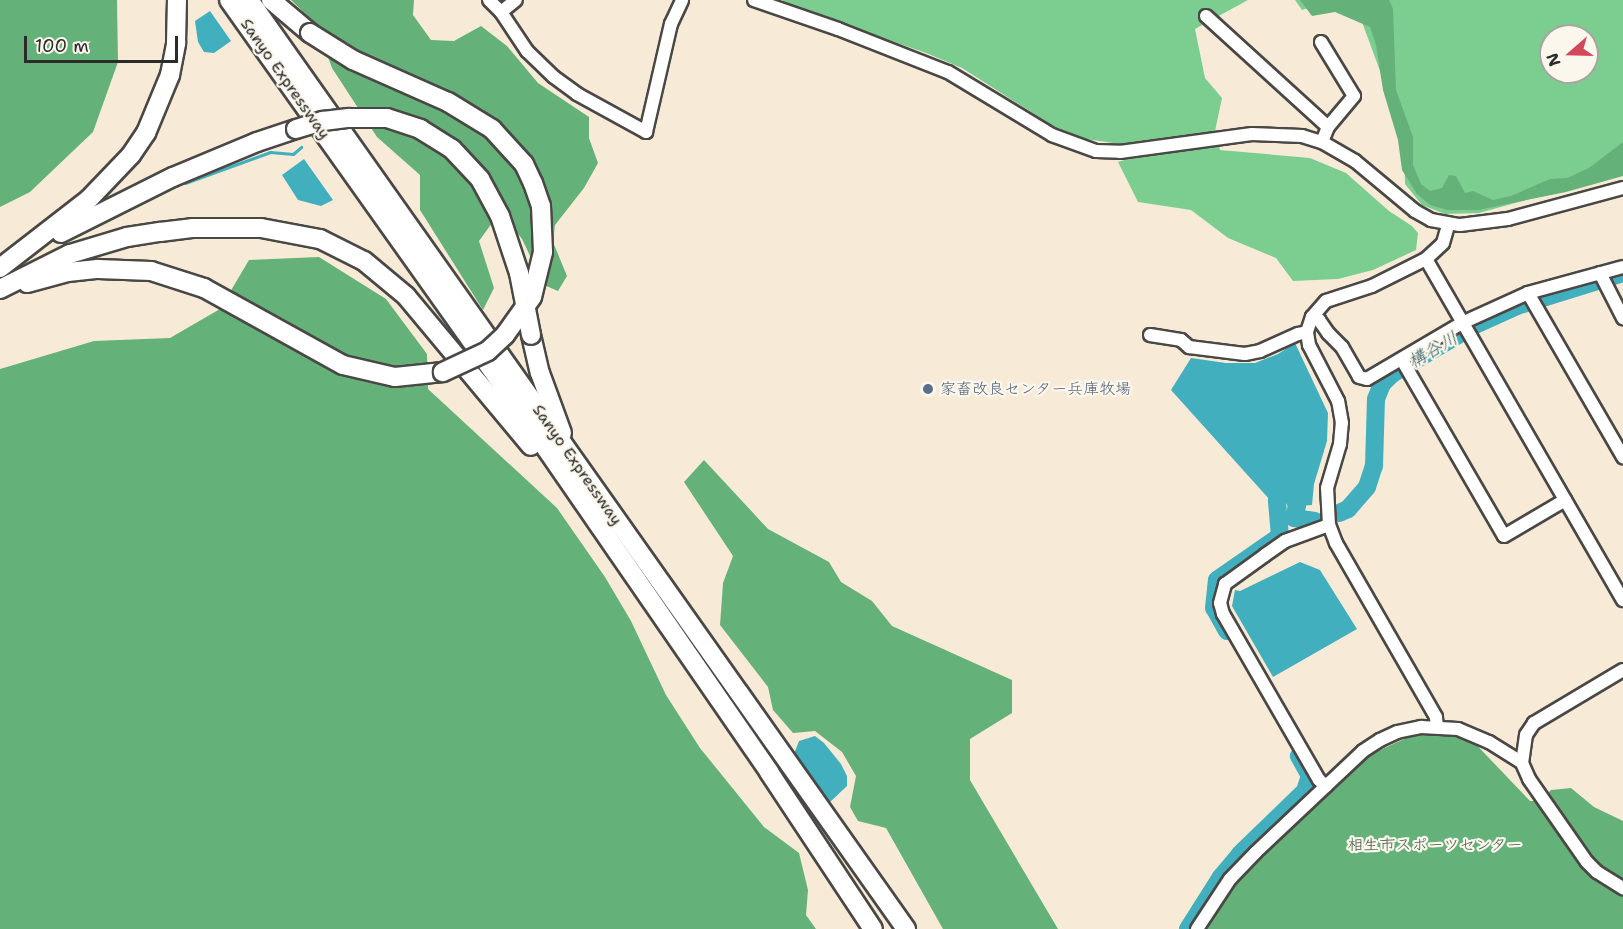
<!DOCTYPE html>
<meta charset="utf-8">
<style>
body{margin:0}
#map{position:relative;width:1623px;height:929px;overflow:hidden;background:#f7ebd8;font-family:"Shantell Sans","Klee One",sans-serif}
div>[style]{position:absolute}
.green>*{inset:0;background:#7cce90}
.forest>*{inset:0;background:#65b17a}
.water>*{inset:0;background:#41afbd}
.stream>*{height:3px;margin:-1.5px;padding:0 1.5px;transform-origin:1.5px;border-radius:1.5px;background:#41afbd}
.river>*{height:18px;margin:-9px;padding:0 9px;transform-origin:9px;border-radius:9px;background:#41afbd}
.roads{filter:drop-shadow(2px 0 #4a4845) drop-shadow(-2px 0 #4a4845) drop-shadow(0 2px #4a4845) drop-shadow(0 -2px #4a4845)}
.minor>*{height:12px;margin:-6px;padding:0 6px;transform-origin:6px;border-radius:6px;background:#fff}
.highway>*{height:18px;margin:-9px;padding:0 9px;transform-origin:9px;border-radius:9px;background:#fff}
.bridges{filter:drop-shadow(2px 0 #4a4845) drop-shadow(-2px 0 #4a4845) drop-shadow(0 2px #4a4845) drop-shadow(0 -2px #4a4845)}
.highway-bridge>*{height:18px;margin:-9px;padding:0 9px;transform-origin:9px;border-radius:9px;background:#fff}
.dots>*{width:16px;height:16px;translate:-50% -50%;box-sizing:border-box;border:3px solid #fbf7ec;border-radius:50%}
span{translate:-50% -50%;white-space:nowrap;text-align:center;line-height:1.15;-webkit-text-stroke:4.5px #fbf7ec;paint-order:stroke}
.street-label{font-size:16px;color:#2b2b2b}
.service-label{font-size:16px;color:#4e5e75}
.left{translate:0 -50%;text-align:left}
.park-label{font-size:16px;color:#435c49}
.water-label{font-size:18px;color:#346065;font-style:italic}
.north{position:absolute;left:1539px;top:24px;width:60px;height:60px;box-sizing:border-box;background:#fbf7ec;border:2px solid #a8a59f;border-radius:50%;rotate:250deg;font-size:16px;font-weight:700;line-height:24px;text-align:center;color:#2b2b2b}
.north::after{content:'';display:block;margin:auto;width:21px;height:27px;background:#d1495b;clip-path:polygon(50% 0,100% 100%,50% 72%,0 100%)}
.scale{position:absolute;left:24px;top:36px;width:154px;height:27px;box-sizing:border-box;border:3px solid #2b2b2b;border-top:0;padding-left:8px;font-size:18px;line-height:21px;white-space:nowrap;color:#2b2b2b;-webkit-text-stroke:4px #fbf7ec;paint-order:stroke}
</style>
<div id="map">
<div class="green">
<div style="clip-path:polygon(783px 0,1248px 0,1195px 29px,1205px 78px,1222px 98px,1215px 131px,1220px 150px,1310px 158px,1346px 173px,1389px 211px,1412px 226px,1418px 233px,1416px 250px,1373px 270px,1338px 279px,1293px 281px,1276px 258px,1228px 238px,1191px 210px,1138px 202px,1118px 162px,1141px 155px,1127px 145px,1079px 138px,1050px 124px,962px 68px,926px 53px,783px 3px)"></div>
<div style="clip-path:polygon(evenodd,1295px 0,1623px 0,1623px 173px,1479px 213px,1445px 214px,1422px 205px,1405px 184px,1404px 136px,1359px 14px,1330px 1px,1302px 10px,1295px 0,1551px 36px,1587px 36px,1587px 72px,1551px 72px,1551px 36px)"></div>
</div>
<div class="forest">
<div style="clip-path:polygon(0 0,117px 0,118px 62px,93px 132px,30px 192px,0 207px)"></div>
<div style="clip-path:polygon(291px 0,414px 0,413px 15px,431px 40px,454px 41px,481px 26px,507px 46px,538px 83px,589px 117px,589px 138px,598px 163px,584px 188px,555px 225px,553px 242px,567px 276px,558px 291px,544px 285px,522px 239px,500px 212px,479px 241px,494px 288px,483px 310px,420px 210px,420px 175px,377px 137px,332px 68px,316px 24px)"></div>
<div style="clip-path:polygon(1300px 0,1389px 0,1393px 9px,1396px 90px,1413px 137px,1413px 165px,1421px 184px,1430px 191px,1442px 188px,1449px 175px,1456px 176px,1465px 193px,1473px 191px,1493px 200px,1511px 196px,1550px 179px,1567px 178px,1589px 168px,1623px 142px,1623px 176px,1566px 192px,1478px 210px,1447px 210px,1430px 205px,1417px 194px,1402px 170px,1398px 140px,1383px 90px,1376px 45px,1370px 27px,1335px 12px,1312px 16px)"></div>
<div style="clip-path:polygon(319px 257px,386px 299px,427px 354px,428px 389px,557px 508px,605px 577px,631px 621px,666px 695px,700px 748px,764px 827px,799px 853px,808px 890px,806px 915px,816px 929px,0 929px,0 369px,94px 341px,170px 338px,220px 309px,249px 260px)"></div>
<div style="clip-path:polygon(704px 460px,768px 529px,829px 562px,841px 582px,872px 601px,892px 626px,1012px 680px,1012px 713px,970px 739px,970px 780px,1058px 929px,943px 929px,886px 828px,858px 821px,850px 807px,856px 776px,842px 752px,815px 731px,793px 733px,773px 710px,768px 687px,720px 625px,723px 583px,733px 556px,684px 482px)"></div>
<div style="clip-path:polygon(1440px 731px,1468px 736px,1530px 801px,1540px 801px,1551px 790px,1571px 788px,1594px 807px,1623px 821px,1623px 929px,1204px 929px,1230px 887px,1305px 811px,1374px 753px,1406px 738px)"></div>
</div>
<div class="water">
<div style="clip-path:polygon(210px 11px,231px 41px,214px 53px,204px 52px,198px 42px,195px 21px)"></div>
<div style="clip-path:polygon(304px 159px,333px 200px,321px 206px,298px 200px,282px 175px)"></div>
<div style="clip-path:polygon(1295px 343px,1328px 413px,1327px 441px,1314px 484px,1312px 505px,1288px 507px,1285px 501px,1270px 500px,1171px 390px,1191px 358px,1226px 363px,1255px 363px,1278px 354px)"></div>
<div style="clip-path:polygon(1300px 562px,1320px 570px,1357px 629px,1273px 677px,1232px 606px,1235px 590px,1240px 591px)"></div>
<div style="clip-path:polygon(815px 736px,824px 743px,841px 764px,847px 776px,847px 786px,829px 803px,796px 818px,787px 817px,779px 805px,784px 780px,799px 741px)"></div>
</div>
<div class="stream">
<div style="left:185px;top:183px;width:90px;rotate:-20deg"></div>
<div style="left:270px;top:152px;width:23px;rotate:5deg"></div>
<div style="left:293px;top:154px;width:11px;rotate:-41deg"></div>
</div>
<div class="river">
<div style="left:1297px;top:506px;width:12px;rotate:104deg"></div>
<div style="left:1294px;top:518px;width:21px;rotate:8deg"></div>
<div style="left:1339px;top:513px;width:10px;rotate:-24deg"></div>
<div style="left:1348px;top:509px;width:29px;rotate:-49deg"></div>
<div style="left:1367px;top:487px;width:22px;rotate:-72deg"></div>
<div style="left:1374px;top:466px;width:67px;rotate:-88.3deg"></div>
<div style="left:1376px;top:399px;width:16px;rotate:-68deg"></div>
<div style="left:1382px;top:384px;width:14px;rotate:-45deg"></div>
<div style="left:1392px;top:374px;width:96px;rotate:-30.6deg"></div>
<div style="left:1475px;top:325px;width:46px;rotate:-24.3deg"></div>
<div style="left:1517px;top:306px;width:111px;rotate:-17.3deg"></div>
<div style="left:1227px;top:631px;width:26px;rotate:-119deg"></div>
<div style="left:1214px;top:608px;width:28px;rotate:-84deg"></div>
<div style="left:1217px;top:580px;width:77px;rotate:-34.9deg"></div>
<div style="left:1280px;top:536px;width:36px;rotate:-95deg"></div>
<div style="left:1188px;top:929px;width:62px;rotate:-57.6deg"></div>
<div style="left:1221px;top:877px;width:30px;rotate:-50deg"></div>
<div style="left:1240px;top:854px;width:91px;rotate:-44.1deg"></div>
<div style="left:1305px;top:791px;width:16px;rotate:-72deg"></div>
<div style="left:1310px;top:776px;width:23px;rotate:-119deg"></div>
</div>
<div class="roads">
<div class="minor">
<div style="left:489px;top:0;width:17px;rotate:45deg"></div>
<div style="left:501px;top:12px;width:47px;rotate:56.3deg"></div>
<div style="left:527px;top:51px;width:37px;rotate:44deg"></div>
<div style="left:554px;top:77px;width:29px;rotate:36deg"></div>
<div style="left:577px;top:94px;width:79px;rotate:28.8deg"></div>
<div style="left:646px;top:132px;width:111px;rotate:-77deg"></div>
<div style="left:671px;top:24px;width:26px;rotate:-65deg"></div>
<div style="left:754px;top:0;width:89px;rotate:19deg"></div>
<div style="left:838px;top:29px;width:118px;rotate:21.4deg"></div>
<div style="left:948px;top:72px;width:122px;rotate:31.2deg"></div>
<div style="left:1052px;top:135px;width:47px;rotate:20deg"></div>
<div style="left:1096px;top:151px;width:24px;rotate:2deg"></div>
<div style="left:1120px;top:152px;width:133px;rotate:-7.8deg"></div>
<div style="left:1252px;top:134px;width:50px;rotate:2.3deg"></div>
<div style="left:1302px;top:136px;width:21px;rotate:17deg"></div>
<div style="left:1322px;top:142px;width:38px;rotate:30deg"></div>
<div style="left:1355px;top:161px;width:78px;rotate:39.8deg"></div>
<div style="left:1415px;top:211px;width:18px;rotate:29deg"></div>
<div style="left:1431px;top:220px;width:29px;rotate:10deg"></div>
<div style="left:1460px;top:225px;width:48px;rotate:-7.1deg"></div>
<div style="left:1508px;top:219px;width:119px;rotate:-15.1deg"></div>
<div style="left:501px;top:12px;width:19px;rotate:-39deg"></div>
<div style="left:1206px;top:16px;width:165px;rotate:42.3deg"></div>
<div style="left:1328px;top:127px;width:16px;rotate:112deg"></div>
<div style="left:1321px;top:42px;width:63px;rotate:58.6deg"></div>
<div style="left:1354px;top:96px;width:40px;rotate:130deg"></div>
<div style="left:1426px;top:259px;width:394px;rotate:60deg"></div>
<div style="left:1600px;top:273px;width:51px;rotate:62.9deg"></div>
<div style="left:1528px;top:293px;width:190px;rotate:59.9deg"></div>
<div style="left:1312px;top:317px;width:8px;rotate:23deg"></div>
<div style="left:1319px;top:320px;width:16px;rotate:55deg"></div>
<div style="left:1328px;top:333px;width:20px;rotate:45deg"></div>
<div style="left:1342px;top:347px;width:34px;rotate:60deg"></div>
<div style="left:1359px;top:377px;width:8px;rotate:14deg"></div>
<div style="left:1367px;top:379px;width:110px;rotate:-30.5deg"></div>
<div style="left:1462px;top:323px;width:72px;rotate:-24.4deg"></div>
<div style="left:1528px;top:293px;width:98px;rotate:-15.3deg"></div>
<div style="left:1150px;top:335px;width:31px;rotate:9deg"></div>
<div style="left:1181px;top:340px;width:11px;rotate:41deg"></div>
<div style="left:1189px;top:347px;width:56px;rotate:7.1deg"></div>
<div style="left:1245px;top:354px;width:15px;rotate:-11deg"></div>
<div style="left:1260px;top:351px;width:42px;rotate:-24.1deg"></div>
<div style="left:1298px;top:334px;width:9px;rotate:-13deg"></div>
<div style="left:1402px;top:360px;width:203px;rotate:59.9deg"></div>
<div style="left:1504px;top:536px;width:71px;rotate:-30.5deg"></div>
<div style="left:1623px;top:670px;width:104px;rotate:149.2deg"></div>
<div style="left:1534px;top:723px;width:14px;rotate:124deg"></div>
<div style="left:1526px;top:735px;width:28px;rotate:98deg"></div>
<div style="left:1522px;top:763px;width:17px;rotate:66deg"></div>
<div style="left:1529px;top:779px;width:101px;rotate:55.1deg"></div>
<div style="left:1587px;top:862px;width:14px;rotate:45deg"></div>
<div style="left:1597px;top:872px;width:31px;rotate:32deg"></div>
<div style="left:1437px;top:727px;width:10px;rotate:-96deg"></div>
<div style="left:1436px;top:717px;width:201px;rotate:-119.9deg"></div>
<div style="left:1336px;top:543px;width:19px;rotate:-111deg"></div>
<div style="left:1329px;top:525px;width:37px;rotate:-93deg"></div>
<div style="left:1327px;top:488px;width:46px;rotate:-73.5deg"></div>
<div style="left:1340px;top:444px;width:21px;rotate:-85deg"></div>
<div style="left:1342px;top:423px;width:22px;rotate:-100deg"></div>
<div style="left:1338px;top:401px;width:63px;rotate:-117.4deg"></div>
<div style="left:1309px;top:345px;width:13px;rotate:-99deg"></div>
<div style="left:1307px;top:332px;width:16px;rotate:-72deg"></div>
<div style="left:1312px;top:317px;width:21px;rotate:-49deg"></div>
<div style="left:1326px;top:301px;width:48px;rotate:-18.1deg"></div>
<div style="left:1372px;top:286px;width:60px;rotate:-26.6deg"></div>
<div style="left:1426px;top:259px;width:23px;rotate:-43deg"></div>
<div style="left:1443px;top:243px;width:19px;rotate:-74deg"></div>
<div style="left:1326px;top:786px;width:9px;rotate:-139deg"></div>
<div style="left:1319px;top:780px;width:192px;rotate:-120deg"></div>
<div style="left:1223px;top:614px;width:11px;rotate:-105deg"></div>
<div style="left:1220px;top:603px;width:20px;rotate:-75deg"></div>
<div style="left:1225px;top:584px;width:49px;rotate:-35.9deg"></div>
<div style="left:1265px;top:555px;width:24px;rotate:-35deg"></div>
<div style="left:1285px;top:541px;width:47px;rotate:-20deg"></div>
<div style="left:1197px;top:929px;width:60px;rotate:-56.6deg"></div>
<div style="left:1230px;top:879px;width:37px;rotate:-46deg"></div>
<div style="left:1256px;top:852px;width:147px;rotate:-43.3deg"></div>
<div style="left:1363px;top:751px;width:20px;rotate:-33deg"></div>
<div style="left:1380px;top:740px;width:19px;rotate:-25deg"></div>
<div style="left:1397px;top:732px;width:25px;rotate:-12deg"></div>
<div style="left:1421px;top:727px;width:37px;rotate:3deg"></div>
<div style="left:1458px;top:729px;width:34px;rotate:23deg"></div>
<div style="left:1489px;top:742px;width:39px;rotate:32deg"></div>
</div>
<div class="highway">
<div style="left:229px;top:0;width:473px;rotate:54.6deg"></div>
<div style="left:503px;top:386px;width:469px;rotate:55.4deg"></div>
<div style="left:769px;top:772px;width:188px;rotate:56.5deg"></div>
<div style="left:249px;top:0;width:1138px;rotate:54.73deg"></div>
<div style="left:271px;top:0;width:51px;rotate:40.2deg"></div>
<div style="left:61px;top:233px;width:125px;rotate:-26.6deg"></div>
<div style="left:173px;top:177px;width:91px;rotate:-22.6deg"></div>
<div style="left:257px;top:142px;width:41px;rotate:-18.4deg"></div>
<div style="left:0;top:268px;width:113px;rotate:-37.8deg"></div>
<div style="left:89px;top:199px;width:61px;rotate:-46.3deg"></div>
<div style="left:131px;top:155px;width:27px;rotate:-56deg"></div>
<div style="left:146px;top:133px;width:63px;rotate:-67.5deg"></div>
<div style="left:170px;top:75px;width:33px;rotate:-79deg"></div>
<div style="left:176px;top:43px;width:43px;rotate:-88.7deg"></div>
<div style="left:27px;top:283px;width:42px;rotate:-15deg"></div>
<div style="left:68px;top:272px;width:30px;rotate:-6deg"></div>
<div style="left:98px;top:269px;width:53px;rotate:2.2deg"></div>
<div style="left:151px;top:271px;width:56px;rotate:17.8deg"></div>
<div style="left:204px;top:288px;width:159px;rotate:29deg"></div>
<div style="left:343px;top:365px;width:53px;rotate:13deg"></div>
<div style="left:395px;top:377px;width:48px;rotate:-5.9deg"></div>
<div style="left:0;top:289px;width:78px;rotate:-26.6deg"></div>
<div style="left:70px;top:254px;width:59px;rotate:-16.6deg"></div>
<div style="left:127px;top:237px;width:33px;rotate:-9deg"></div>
<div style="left:160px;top:232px;width:32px;rotate:-7deg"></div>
<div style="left:192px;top:228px;width:69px"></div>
<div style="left:261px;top:228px;width:60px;rotate:10.6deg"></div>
<div style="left:320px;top:239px;width:49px;rotate:26.6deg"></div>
<div style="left:364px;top:261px;width:55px;rotate:39.8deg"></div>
<div style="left:406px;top:296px;width:195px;rotate:50.2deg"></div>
<div style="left:531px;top:335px;width:39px;rotate:77deg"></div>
<div style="left:540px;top:373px;width:64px;rotate:69.9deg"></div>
</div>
</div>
<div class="bridges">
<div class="highway-bridge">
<div style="left:310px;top:33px;width:51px;rotate:32.1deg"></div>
<div style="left:353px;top:60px;width:104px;rotate:23.9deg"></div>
<div style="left:448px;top:102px;width:52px;rotate:31.5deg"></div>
<div style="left:492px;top:129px;width:47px;rotate:47.6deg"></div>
<div style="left:524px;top:164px;width:21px;rotate:65deg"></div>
<div style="left:533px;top:183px;width:24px;rotate:71deg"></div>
<div style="left:541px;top:206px;width:46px;rotate:87.5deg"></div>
<div style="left:543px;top:252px;width:46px;rotate:103.7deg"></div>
<div style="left:532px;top:297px;width:47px;rotate:125.4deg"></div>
<div style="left:505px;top:335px;width:23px;rotate:137deg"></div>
<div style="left:488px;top:351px;width:50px;rotate:155deg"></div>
<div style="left:296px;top:129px;width:28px;rotate:-17deg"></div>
<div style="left:323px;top:121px;width:26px;rotate:-7deg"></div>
<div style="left:349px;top:118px;width:38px"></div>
<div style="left:387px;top:118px;width:35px;rotate:18deg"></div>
<div style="left:420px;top:129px;width:38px;rotate:32deg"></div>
<div style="left:452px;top:149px;width:41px;rotate:47deg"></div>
<div style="left:480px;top:179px;width:42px;rotate:61.6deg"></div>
<div style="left:500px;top:216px;width:60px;rotate:71.6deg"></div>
<div style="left:519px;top:273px;width:63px;rotate:79deg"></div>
</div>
</div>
<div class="dots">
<div style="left:928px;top:389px;background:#5c6f8a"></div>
</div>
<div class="street-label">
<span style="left:285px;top:79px;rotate:55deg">Sanyo Expressway</span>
<span style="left:577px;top:465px;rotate:55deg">Sanyo Expressway</span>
</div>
<div class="service-label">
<span class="left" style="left:940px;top:389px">家畜改良センター兵庫牧場</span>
</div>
<div class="park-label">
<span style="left:1435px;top:845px">相生市スポーツセンター</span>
</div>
<div class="water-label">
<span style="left:1433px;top:350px;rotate:-30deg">構谷川</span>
</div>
<div class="north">N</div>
<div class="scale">100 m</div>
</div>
